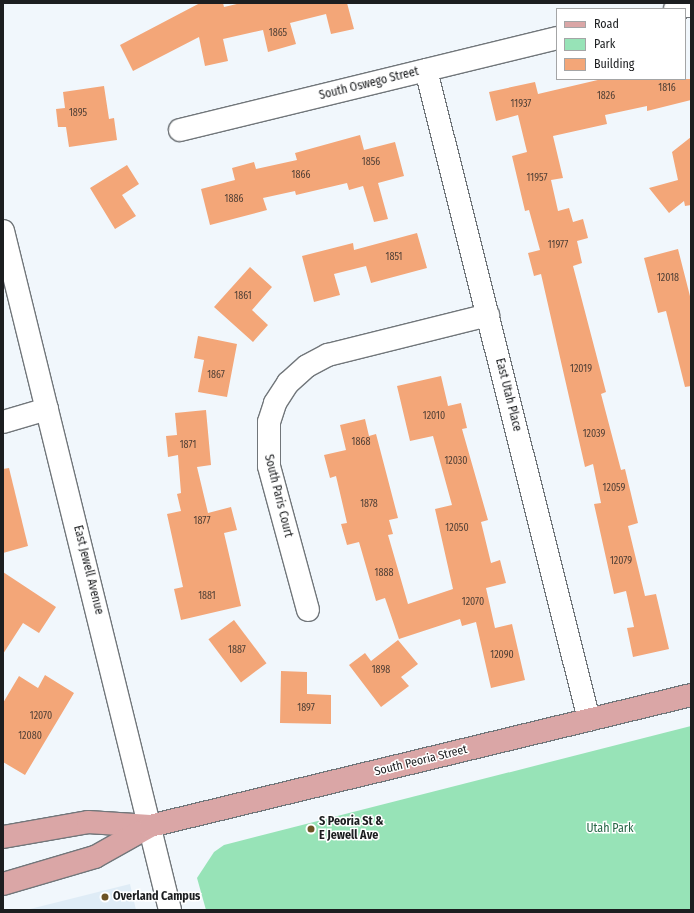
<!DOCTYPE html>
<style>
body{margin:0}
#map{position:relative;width:694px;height:913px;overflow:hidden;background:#f1f7fc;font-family:"Fira Sans Condensed",sans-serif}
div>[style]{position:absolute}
.built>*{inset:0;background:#dfecf6}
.green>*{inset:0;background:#97e3b7}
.building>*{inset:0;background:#f3a678;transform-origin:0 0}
.roads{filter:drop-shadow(1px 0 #71767a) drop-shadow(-1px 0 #71767a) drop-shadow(0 1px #71767a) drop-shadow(0 -1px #71767a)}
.minor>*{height:22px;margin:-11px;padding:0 11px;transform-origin:11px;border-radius:11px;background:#fff}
.major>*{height:22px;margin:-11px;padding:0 11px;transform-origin:11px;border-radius:11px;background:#daa6a6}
.dots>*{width:11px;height:11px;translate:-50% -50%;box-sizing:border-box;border:2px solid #fff;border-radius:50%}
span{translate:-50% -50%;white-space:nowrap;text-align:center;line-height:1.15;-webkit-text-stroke:3px #fff;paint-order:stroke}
.number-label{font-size:10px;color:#524036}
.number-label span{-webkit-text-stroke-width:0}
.street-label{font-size:12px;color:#1c1e20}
.poi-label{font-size:12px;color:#1c1e20;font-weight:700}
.left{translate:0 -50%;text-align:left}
.park-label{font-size:12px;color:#276646}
.frame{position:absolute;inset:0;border:4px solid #1c1e20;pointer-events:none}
.legend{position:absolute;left:556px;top:8px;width:130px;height:72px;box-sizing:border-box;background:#fff;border:1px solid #a4a5a6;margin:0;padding:5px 7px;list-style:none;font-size:12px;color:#1c1e20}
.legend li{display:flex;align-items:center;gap:8px;height:20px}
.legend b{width:20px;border:1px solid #a4a5a6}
</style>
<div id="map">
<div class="built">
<div style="clip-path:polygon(130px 884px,136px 910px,26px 910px)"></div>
</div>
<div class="green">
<div style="clip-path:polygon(691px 726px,691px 910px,206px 910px,197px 878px,214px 852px,224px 845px)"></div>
</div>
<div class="building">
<div style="clip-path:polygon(200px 3px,223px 3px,224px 7px,241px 3px,347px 3px,354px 29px,331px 34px,326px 14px,290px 23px,296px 44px,268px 52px,263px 30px,223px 39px,228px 61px,205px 66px,199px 37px,133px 71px,120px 45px)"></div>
<div style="clip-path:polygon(602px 79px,691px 79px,691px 100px,647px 111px,647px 106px,605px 115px,607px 124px,553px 136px,563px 178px,551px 180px,558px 211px,569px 208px,573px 222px,583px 219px,588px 238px,577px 241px,582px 263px,573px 266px,606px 392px,601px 394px,621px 470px,625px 469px,638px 523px,628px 526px,645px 596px,656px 594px,669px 649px,633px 657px,627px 628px,634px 627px,626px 591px,614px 594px,594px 504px,601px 503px,593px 464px,585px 467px,541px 274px,534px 276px,528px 253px,540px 250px,529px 210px,525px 211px,512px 156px,527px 152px,518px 115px,496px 121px,489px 92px,535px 82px,538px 94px)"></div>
<div style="clip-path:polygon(104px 86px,109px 119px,114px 118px,117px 140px,69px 147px,66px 127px,58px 127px,56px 109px,65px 108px,63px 92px)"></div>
<div style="clip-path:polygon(360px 135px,364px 150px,395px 142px,404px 176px,378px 183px,388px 219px,374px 222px,363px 186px,349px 190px,347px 183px,296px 195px,295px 191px,263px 198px,267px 210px,210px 225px,201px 189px,235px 180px,232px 168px,254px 162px,256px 169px,297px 160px,295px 153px)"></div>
<div style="clip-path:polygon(691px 137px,691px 205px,685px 206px,684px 201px,669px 213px,649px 188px,678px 180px,672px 152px)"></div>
<div style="clip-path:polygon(127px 165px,139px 184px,122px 195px,136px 216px,115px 229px,90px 188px)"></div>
<div style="clip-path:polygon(417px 233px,427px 268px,371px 283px,366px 266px,334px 274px,340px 295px,314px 302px,302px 256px,353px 243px,354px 250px)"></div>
<div style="clip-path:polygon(678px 249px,691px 300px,691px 386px,685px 387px,666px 311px,658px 313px,644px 258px)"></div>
<div style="clip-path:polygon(250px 267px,272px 287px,252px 310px,268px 325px,253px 342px,214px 307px)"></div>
<div style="clip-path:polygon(198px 336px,237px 344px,227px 397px,198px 392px,204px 360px,194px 358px)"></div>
<div style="clip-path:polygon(441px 376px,448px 406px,461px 403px,467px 428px,462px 429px,488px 520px,481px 522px,491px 563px,500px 560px,506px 583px,486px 588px,495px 628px,512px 624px,525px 680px,491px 688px,476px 622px,462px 626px,460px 619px,399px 639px,385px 598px,376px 601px,359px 542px,347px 545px,341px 524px,347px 523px,336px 476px,330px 478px,324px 455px,346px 450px,340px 425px,365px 419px,369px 436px,376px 434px,398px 518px,389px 520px,393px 534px,388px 535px,408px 604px,453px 589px,435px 509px,452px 505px,433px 436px,410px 441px,397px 386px)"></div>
<div style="clip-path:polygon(206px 410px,211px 465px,197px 467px,208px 513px,231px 507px,237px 530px,224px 533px,241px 606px,181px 620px,174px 589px,183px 587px,167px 514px,181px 511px,177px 494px,181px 493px,178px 455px,168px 457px,166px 436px,177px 435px,175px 413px)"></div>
<div style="clip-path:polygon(9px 468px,28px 546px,3px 553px,3px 469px)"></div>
<div style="clip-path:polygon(3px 572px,56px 607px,39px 633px,23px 623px,3px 654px)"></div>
<div style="left:234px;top:620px;width:54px;height:32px;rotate:53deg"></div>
<div style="clip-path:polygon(398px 640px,418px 664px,401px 677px,409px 686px,381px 707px,349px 665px,365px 653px,371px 661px)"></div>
<div style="clip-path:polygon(281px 671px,307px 672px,307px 694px,331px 695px,331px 724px,280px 723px)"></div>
<div style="clip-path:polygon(45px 675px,74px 693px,25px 775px,3px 762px,3px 703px,19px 676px,38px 688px)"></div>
</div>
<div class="roads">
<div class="minor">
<div style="left:675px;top:9px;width:16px;rotate:-14deg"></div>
<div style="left:426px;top:70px;width:670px;rotate:75.92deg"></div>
<div style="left:180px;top:130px;width:388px;rotate:-13.7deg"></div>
<div style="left:3px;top:231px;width:699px;rotate:76.18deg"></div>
<div style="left:3px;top:422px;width:46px;rotate:-16.5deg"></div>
<div style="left:308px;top:610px;width:149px;rotate:-105.2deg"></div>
<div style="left:269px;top:466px;width:44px;rotate:-90deg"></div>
<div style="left:269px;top:422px;width:20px;rotate:-72deg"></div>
<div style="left:275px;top:403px;width:24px;rotate:-57deg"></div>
<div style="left:288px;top:383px;width:25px;rotate:-42deg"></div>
<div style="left:307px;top:366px;width:24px;rotate:-28deg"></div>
<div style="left:328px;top:355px;width:165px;rotate:-14deg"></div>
</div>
<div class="major">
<div style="left:3px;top:837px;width:86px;rotate:-10deg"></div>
<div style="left:88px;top:822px;width:62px;rotate:3.7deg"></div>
<div style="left:3px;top:884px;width:96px;rotate:-16.4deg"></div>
<div style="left:95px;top:857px;width:63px;rotate:-29.4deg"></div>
<div style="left:150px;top:826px;width:557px;rotate:-13.61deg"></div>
</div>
</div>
<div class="dots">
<div style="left:311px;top:829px;background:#6d5425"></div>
<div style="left:105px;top:897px;background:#6d5425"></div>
</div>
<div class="number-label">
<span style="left:278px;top:34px">1865</span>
<span style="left:667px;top:89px">1816</span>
<span style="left:606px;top:97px">1826</span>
<span style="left:521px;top:105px">11937</span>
<span style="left:78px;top:114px">1895</span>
<span style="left:371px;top:163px">1856</span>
<span style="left:301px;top:176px">1866</span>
<span style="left:537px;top:179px">11957</span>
<span style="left:234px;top:200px">1886</span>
<span style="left:558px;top:246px">11977</span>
<span style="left:394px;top:258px">1851</span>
<span style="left:668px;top:279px">12018</span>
<span style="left:243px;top:297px">1861</span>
<span style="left:581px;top:370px">12019</span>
<span style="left:216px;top:376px">1867</span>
<span style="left:434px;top:417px">12010</span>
<span style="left:594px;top:435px">12039</span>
<span style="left:361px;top:443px">1868</span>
<span style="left:188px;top:446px">1871</span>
<span style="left:456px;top:462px">12030</span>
<span style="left:614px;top:489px">12059</span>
<span style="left:369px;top:505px">1878</span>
<span style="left:202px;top:522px">1877</span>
<span style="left:457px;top:529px">12050</span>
<span style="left:621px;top:562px">12079</span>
<span style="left:384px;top:574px">1888</span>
<span style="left:207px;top:597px">1881</span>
<span style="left:473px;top:603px">12070</span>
<span style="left:237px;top:651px">1887</span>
<span style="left:502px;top:656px">12090</span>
<span style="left:381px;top:671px">1898</span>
<span style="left:306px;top:709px">1897</span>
<span style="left:41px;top:717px">12070</span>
<span style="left:30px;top:737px">12080</span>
</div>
<div class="street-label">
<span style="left:369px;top:84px;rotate:-14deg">South Oswego Street</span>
<span style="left:508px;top:395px;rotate:76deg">East Utah Place</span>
<span style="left:278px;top:496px;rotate:76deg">South Paris Court</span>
<span style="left:88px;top:570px;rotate:76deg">East Jewell Avenue</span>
<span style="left:421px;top:761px;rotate:-14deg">South Peoria Street</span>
</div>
<div class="poi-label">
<span class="left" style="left:319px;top:829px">S Peoria St &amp;<br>E Jewell Ave</span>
<span class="left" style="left:113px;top:897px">Overland Campus</span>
</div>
<div class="park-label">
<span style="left:610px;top:829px">Utah Park</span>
</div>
<div class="frame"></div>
<ul class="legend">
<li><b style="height:5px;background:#daa6a6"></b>Road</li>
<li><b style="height:11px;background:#97e3b7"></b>Park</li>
<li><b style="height:11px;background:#f3a678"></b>Building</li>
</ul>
</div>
